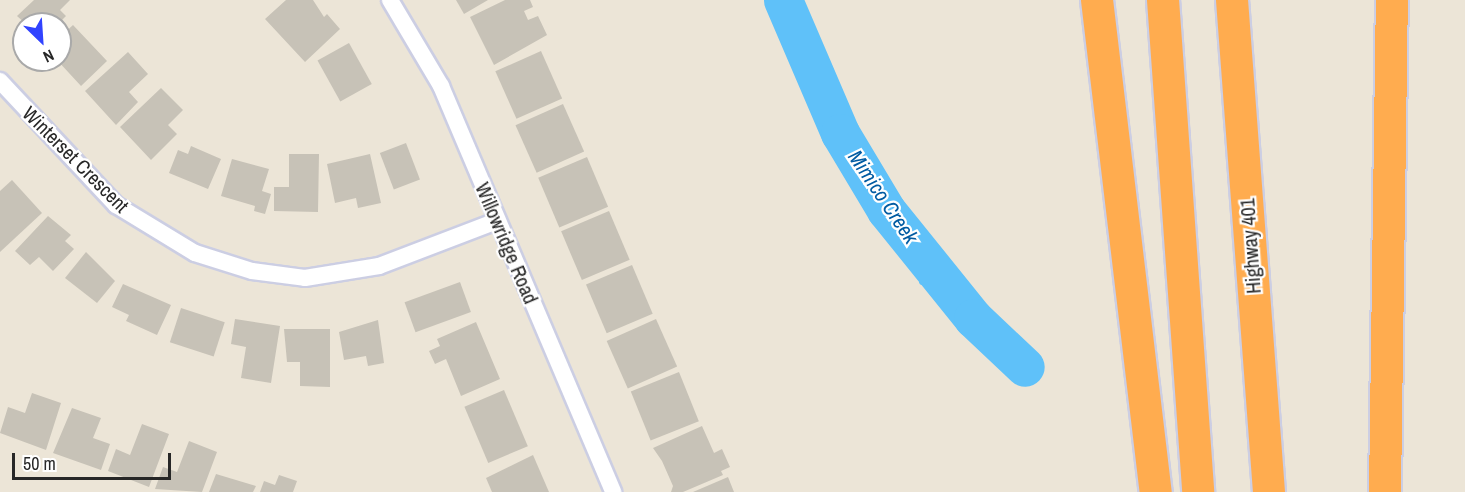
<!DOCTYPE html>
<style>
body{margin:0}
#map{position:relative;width:1465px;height:492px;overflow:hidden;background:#ece5d7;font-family:"Archivo Narrow",sans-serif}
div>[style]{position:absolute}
.stream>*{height:7px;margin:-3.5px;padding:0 3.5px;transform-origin:3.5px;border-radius:3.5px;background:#5fc1f9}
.river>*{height:39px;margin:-19.5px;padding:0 19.5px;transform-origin:19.5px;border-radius:19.5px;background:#5fc1f9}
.building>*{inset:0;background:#c7c2b7;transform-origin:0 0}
.roads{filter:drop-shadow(2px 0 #cccee3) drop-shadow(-2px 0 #cccee3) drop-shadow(0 2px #cccee3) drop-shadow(0 -2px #cccee3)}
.street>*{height:16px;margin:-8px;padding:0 8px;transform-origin:8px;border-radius:8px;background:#fff}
.highway>*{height:32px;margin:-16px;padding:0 16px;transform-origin:16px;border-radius:16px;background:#ffac4f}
span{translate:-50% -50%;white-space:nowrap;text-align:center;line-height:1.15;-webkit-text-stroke:4.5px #fff;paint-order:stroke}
.street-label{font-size:20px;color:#272727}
.water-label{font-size:21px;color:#015ba2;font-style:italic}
.north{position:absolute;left:12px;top:12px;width:60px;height:60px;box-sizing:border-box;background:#fff;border:2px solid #a9a9a9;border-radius:50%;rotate:155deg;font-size:16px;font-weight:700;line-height:24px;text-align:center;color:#272727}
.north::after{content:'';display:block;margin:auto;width:21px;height:27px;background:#3143ff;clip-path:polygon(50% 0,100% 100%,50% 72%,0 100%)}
.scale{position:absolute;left:12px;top:453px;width:159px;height:27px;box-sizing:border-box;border:3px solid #272727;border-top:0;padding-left:8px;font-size:18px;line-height:21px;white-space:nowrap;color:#272727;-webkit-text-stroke:4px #fff;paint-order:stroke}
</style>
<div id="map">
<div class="stream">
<div style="left:922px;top:281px;width:20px;rotate:-87deg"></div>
</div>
<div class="river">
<div style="left:783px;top:0;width:145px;rotate:66.8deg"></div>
<div style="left:840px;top:133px;width:90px;rotate:59.1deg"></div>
<div style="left:886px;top:210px;width:139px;rotate:51.1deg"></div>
<div style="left:973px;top:318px;width:71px;rotate:43.3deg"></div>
</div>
<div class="building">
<div style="clip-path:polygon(34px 0,70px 0,60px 10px,66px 16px,58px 24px,26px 24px,17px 16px)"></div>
<div style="clip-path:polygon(286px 0,313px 0,324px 17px,327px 14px,340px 29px,305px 62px,265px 19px)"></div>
<div style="clip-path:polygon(456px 0,488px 0,464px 14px)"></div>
<div style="clip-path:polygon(505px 0,530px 0,533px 7px,524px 11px,528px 20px,538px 16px,547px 35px,494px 65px,470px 17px)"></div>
<div style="clip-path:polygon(73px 25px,107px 61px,81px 86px,57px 60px,60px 60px,60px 37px)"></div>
<div style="left:349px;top:43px;width:47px;height:36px;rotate:61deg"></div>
<div style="left:541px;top:51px;width:52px;height:50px;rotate:66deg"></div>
<div style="clip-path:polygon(128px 52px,148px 74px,129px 92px,138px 102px,116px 125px,85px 91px)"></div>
<div style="clip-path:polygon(161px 88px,183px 110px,168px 125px,177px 134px,151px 160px,120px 127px)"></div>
<div style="left:563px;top:104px;width:52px;height:52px;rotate:66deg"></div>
<div style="left:406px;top:143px;width:39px;height:28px;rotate:69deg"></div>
<div style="clip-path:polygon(191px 146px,221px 159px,208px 189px,169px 173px,178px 150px,188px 154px)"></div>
<div style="clip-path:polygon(289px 154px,319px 154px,318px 212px,274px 211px,274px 187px,289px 187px)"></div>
<div style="clip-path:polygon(370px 154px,381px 203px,358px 208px,356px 198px,335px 203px,327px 164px)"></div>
<div style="left:587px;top:157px;width:54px;height:53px;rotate:67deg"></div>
<div style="clip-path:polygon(232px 159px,269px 169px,262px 191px,271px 194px,265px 214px,254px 211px,255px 206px,221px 196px)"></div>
<div style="clip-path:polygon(12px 180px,42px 213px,0 252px,0 191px)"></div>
<div style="left:609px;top:211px;width:53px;height:52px;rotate:67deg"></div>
<div style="clip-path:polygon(48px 216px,71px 235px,65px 241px,74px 249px,53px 271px,39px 257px,30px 265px,15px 251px)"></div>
<div style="clip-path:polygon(86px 252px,115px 281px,97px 303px,65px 278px)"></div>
<div style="left:632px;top:265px;width:53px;height:50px;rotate:67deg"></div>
<div style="left:460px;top:282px;width:32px;height:59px;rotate:70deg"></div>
<div style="clip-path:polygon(123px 284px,171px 305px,157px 335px,126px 321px,129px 315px,112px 307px)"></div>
<div style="left:181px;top:308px;width:46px;height:36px;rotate:18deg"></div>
<div style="clip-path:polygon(235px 319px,280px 326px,271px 383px,241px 378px,246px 347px,231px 344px)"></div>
<div style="left:656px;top:319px;width:52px;height:54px;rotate:66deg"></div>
<div style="clip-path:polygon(378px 320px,384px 363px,368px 366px,366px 356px,344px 360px,339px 332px)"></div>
<div style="clip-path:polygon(476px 322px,500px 379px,461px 396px,446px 359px,435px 364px,429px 351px,440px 346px,437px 339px)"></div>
<div style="clip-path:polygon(284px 329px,330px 329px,330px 387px,300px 386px,300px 362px,287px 362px)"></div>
<div style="left:679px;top:372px;width:53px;height:52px;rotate:68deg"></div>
<div style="left:504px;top:390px;width:61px;height:43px;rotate:67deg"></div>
<div style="clip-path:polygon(32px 393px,61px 403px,46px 450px,0 433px,8px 407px,25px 413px)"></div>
<div style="clip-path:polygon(72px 408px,101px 418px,93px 438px,110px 444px,101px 470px,53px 453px)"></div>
<div style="clip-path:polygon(142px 424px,169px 434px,149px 487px,108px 471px,116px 449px,130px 455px)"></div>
<div style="clip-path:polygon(702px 426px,714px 453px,722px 449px,730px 467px,721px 471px,723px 475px,683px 492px,671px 492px,673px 486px,662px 461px,653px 448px)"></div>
<div style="clip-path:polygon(189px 441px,217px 452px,202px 492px,155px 489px,163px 467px,177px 472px)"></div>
<div style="clip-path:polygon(533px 455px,549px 492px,492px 492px,486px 478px)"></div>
<div style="clip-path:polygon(216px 474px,256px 486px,253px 492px,209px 492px)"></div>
<div style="clip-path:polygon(279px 475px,297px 481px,293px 492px,260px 492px,264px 481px,275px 485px)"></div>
<div style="clip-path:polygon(728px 477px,734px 492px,693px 492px)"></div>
</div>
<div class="roads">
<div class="street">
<div style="left:390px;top:0;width:100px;rotate:59.3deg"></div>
<div style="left:441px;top:86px;width:441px;rotate:67deg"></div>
<div style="left:0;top:81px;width:170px;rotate:46.9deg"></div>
<div style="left:116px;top:205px;width:92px;rotate:31.3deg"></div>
<div style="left:195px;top:253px;width:60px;rotate:17.5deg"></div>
<div style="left:252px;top:271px;width:53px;rotate:7.5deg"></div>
<div style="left:305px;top:278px;width:75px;rotate:-9.2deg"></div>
<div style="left:379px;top:266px;width:126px;rotate:-20.9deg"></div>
</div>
<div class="highway">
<div style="left:1097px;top:0;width:496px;rotate:83.2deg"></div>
<div style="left:1163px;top:0;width:493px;rotate:85.9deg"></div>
<div style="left:1232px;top:0;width:493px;rotate:85.7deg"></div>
<div style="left:1385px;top:492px;width:492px;rotate:-89.2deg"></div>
</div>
</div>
<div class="street-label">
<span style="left:76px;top:159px;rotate:45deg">Winterset Crescent</span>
<span style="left:507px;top:243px;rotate:67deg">Willowridge Road</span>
<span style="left:1250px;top:246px;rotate:-94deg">Highway 401</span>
</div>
<div class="water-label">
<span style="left:883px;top:197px;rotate:56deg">Mimico Creek</span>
</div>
<div class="north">N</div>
<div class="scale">50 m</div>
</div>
